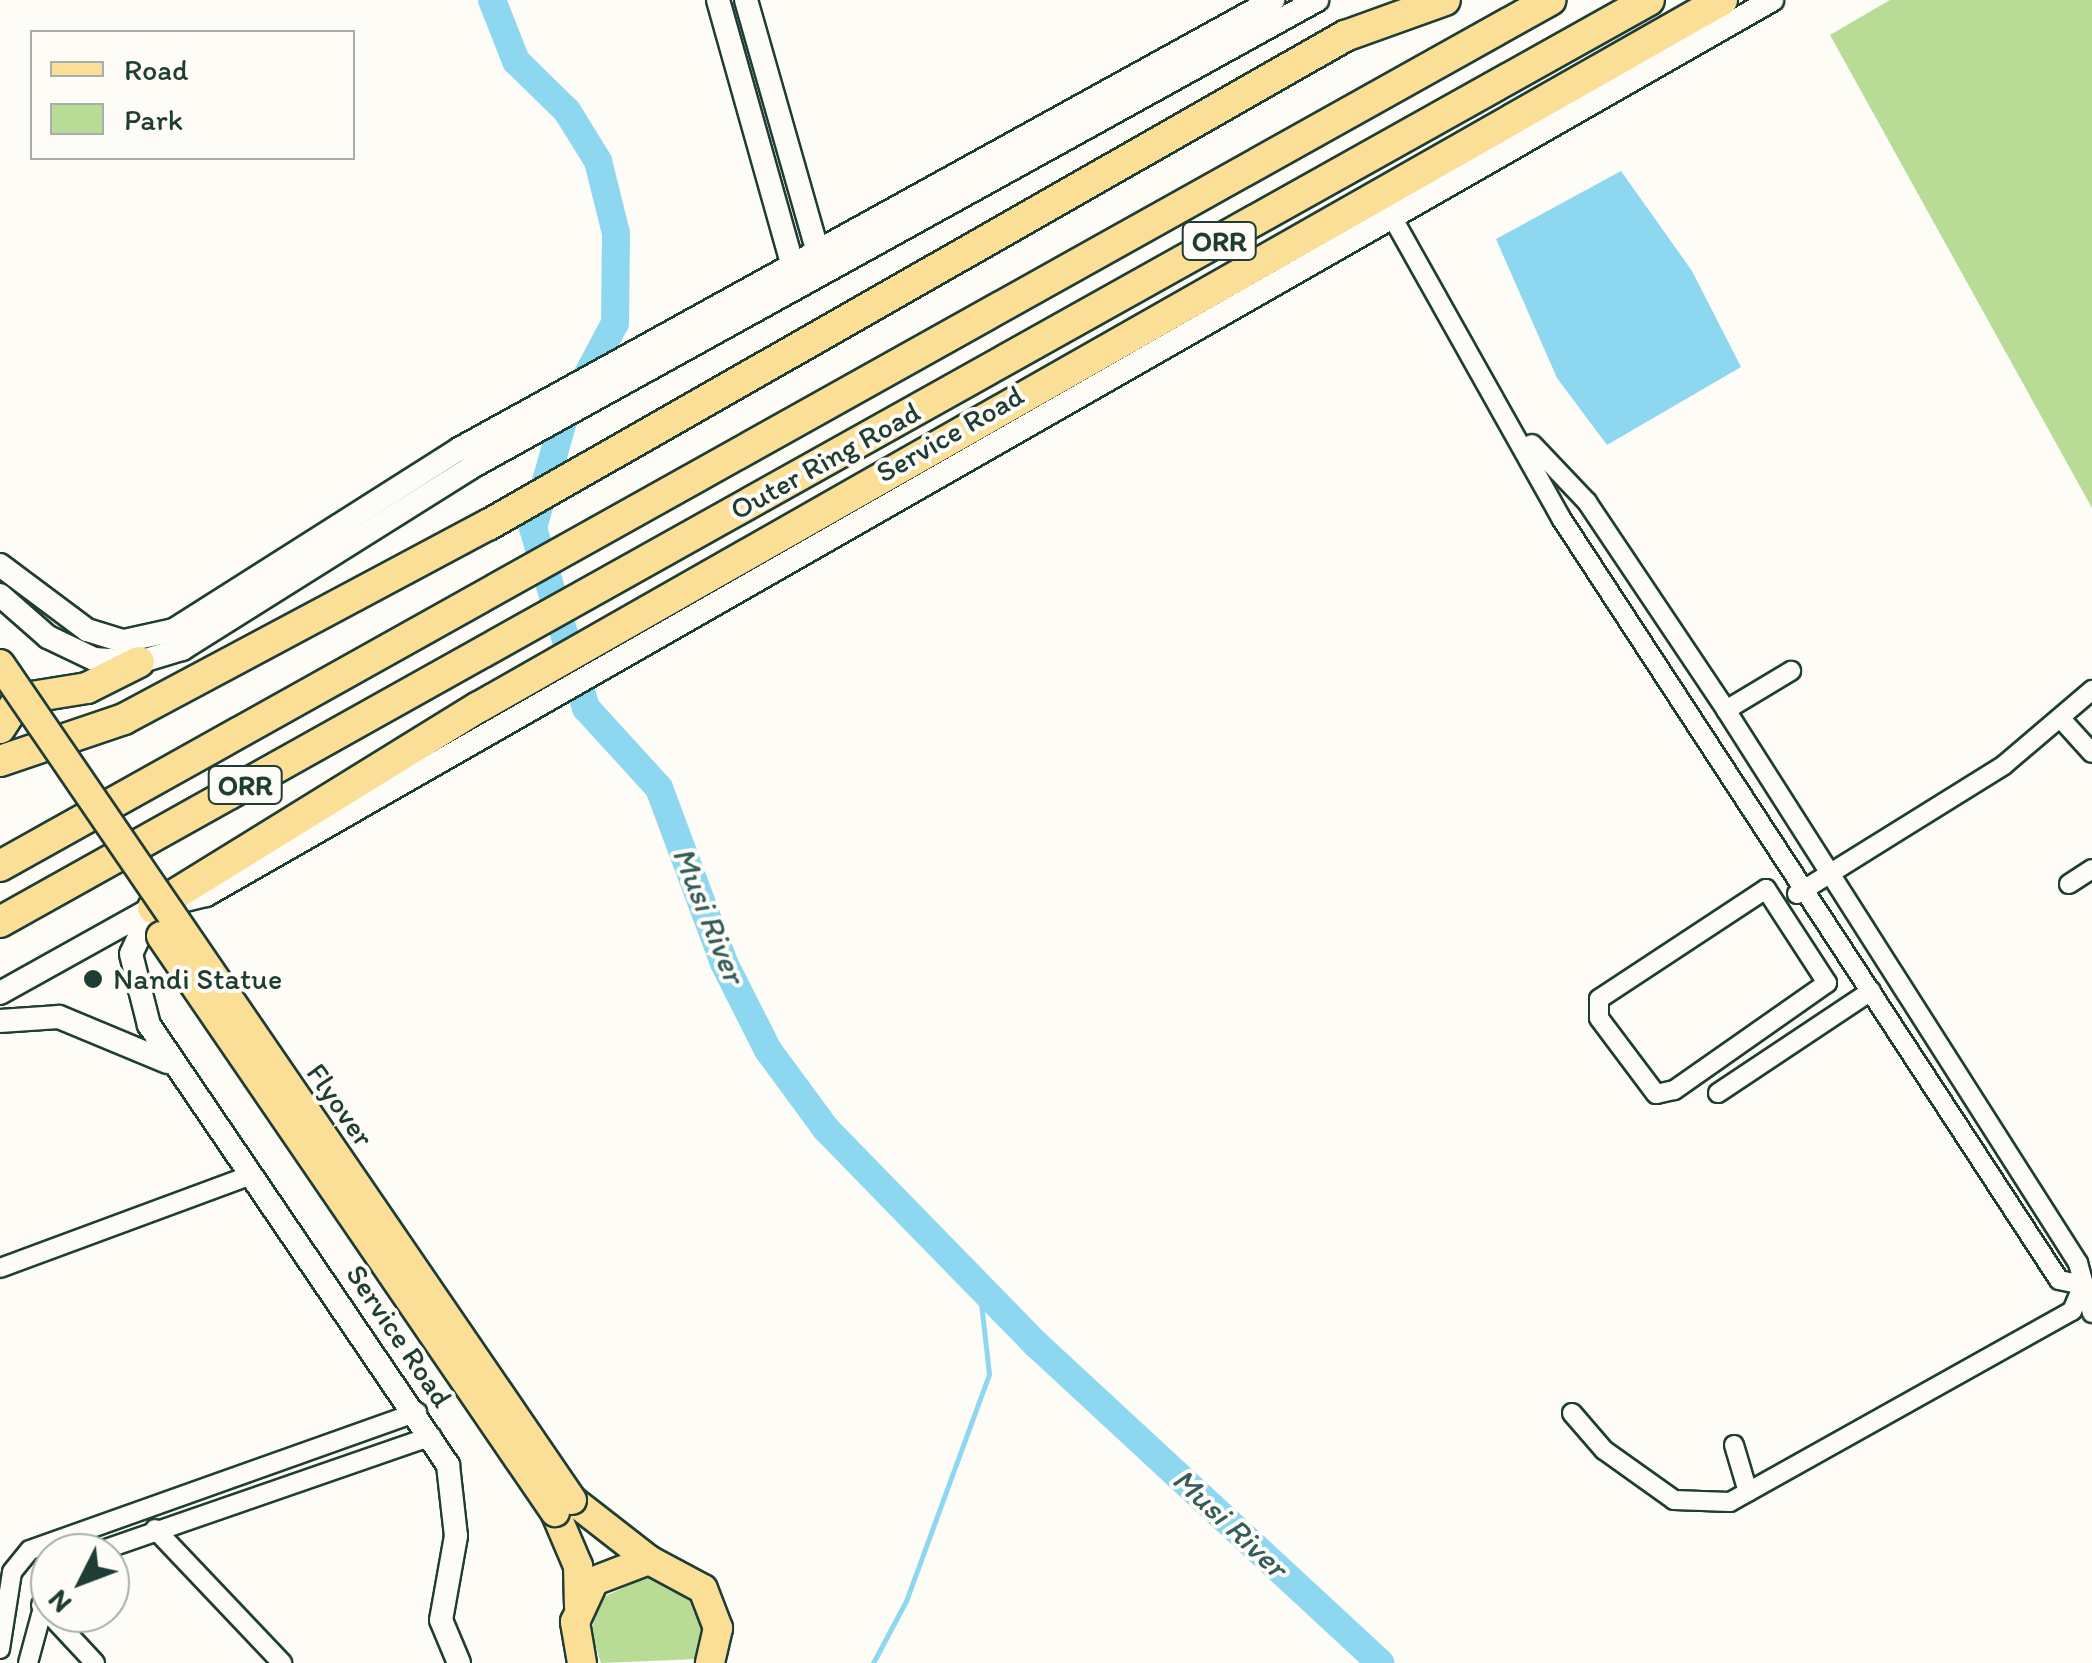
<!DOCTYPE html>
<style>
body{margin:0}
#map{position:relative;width:2092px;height:1663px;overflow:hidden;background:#fdfcf7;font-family:Itim,sans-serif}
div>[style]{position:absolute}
.green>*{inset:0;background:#b8db95}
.water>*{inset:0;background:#8ed7f0}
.stream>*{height:5px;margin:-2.5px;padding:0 2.5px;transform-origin:2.5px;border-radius:2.5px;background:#8ed7f0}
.river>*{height:28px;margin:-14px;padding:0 14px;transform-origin:14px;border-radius:14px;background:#8ed7f0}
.roads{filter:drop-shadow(2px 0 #1f3d34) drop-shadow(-2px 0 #1f3d34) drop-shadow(0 2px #1f3d34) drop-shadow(0 -2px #1f3d34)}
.street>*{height:18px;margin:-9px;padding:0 9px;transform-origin:9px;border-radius:9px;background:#fdfcf7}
.secondary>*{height:22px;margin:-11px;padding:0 11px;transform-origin:11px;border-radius:11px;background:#fdfcf7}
.primary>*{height:28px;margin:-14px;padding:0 14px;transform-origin:14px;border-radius:14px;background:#fbdf96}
.highway>*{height:30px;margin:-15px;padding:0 15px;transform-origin:15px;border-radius:15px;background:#fbdf96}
.bridges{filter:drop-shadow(2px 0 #1f3d34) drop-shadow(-2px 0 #1f3d34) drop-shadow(0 2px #1f3d34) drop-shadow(0 -2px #1f3d34)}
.primary-bridge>*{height:28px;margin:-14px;padding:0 14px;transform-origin:14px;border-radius:14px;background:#fbdf96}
.dots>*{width:28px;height:28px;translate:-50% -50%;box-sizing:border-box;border:5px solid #fdfcf7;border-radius:50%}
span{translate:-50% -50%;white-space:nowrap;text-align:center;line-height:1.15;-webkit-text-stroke:8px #fdfcf7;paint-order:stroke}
.shield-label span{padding:2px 8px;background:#fdfcf7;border:2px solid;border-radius:8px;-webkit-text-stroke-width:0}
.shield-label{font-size:28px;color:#1f3d34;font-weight:700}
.street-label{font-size:30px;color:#1f3d34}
.poi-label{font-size:30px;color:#1f3d34}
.left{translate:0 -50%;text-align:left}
.water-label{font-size:32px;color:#355c5a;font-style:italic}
.legend{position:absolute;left:30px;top:30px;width:325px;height:130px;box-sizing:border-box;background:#fdfcf7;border:2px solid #a4b0a9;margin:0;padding:12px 18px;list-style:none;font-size:30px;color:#1f3d34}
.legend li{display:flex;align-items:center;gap:20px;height:50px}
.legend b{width:50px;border:2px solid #a4b0a9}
.north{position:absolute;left:30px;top:1533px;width:100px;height:100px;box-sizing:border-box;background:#fdfcf7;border:2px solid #a4b0a9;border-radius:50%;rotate:228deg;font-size:28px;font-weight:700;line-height:40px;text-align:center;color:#1f3d34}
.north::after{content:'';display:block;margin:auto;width:35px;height:45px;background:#1f3d34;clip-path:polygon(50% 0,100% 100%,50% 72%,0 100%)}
</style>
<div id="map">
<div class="green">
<div style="clip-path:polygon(1890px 0,2092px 0,2092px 508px,1830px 35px)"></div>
<div style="clip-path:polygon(651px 1575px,696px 1604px,703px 1636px,696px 1659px,601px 1663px,591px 1631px,601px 1598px)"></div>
</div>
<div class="water">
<div style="clip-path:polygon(1621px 171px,1692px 271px,1741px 367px,1607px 445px,1557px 378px,1496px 239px)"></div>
</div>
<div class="stream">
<div style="left:873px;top:1663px;width:70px;rotate:-62deg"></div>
<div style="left:906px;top:1601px;width:242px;rotate:-69.9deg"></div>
<div style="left:989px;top:1374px;width:90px;rotate:-96.4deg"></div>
</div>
<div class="river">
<div style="left:492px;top:0;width:66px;rotate:68.5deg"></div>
<div style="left:516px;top:61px;width:71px;rotate:44.4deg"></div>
<div style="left:567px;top:111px;width:59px;rotate:58.2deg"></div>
<div style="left:598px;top:161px;width:74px;rotate:76deg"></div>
<div style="left:616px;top:233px;width:90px;rotate:90.6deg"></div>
<div style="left:615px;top:323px;width:111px;rotate:118deg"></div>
<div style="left:563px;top:421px;width:111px;rotate:105.7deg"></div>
<div style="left:533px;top:528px;width:188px;rotate:73.6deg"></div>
<div style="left:586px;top:708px;width:108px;rotate:47.6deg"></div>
<div style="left:659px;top:788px;width:187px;rotate:69.6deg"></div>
<div style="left:724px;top:963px;width:97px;rotate:63.2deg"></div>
<div style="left:768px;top:1050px;width:98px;rotate:53.7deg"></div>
<div style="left:826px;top:1129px;width:302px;rotate:45.7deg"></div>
<div style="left:1037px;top:1345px;width:468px;rotate:42.8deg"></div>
</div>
<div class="roads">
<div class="street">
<div style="left:1391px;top:215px;width:347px;rotate:60.7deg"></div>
<div style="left:1561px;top:518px;width:910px;rotate:56.83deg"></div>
<div style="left:2059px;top:1280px;width:25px;rotate:12deg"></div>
<div style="left:1532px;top:444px;width:80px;rotate:46.5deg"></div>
<div style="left:1587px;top:502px;width:250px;rotate:56.2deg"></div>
<div style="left:1726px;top:710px;width:656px;rotate:57.52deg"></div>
<div style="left:2078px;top:1263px;width:52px;rotate:74.4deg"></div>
<div style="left:1726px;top:710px;width:76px;rotate:-31deg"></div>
<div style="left:2063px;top:721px;width:43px;rotate:47.8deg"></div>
<div style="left:2069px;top:884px;width:27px;rotate:-33deg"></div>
<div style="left:1766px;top:889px;width:112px;rotate:57deg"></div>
<div style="left:1827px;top:983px;width:187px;rotate:145deg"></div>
<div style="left:1674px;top:1090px;width:18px;rotate:167deg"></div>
<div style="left:1656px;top:1094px;width:95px;rotate:-126.9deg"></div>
<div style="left:1599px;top:1018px;width:19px;rotate:-90deg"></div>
<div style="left:1599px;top:999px;width:200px;rotate:-33.4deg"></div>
<div style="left:1797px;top:894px;width:244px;rotate:-31.9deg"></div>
<div style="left:2004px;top:765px;width:116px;rotate:-40.4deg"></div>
<div style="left:1718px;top:1093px;width:184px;rotate:-33.7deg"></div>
<div style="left:0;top:1268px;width:269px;rotate:-20.3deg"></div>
<div style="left:1572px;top:1413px;width:49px;rotate:49.1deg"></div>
<div style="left:1604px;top:1450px;width:86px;rotate:35.5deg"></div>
<div style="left:1674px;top:1500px;width:56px;rotate:2deg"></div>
<div style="left:1730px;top:1502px;width:392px;rotate:-29.2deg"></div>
<div style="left:2072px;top:1311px;width:28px;rotate:-67deg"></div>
<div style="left:1734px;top:1445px;width:49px;rotate:73.4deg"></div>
<div style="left:155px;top:1529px;width:185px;rotate:46.5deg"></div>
<div style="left:94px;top:1553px;width:357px;rotate:-19.1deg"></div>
<div style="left:41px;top:1605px;width:79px;rotate:47deg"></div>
<div style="left:0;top:1649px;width:78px;rotate:-81.1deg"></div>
<div style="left:12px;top:1572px;width:28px;rotate:-51deg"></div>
<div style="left:30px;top:1550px;width:411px;rotate:-19.6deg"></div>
<div style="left:28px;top:1663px;width:84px;rotate:-74.8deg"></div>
</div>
<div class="secondary">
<div style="left:718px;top:0;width:274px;rotate:74.3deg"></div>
<div style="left:746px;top:0;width:260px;rotate:74.1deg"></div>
<div style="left:0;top:565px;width:109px;rotate:36.8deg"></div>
<div style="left:87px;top:630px;width:39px;rotate:17deg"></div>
<div style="left:124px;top:641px;width:51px;rotate:-12.4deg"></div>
<div style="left:174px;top:630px;width:338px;rotate:-32.4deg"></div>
<div style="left:459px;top:449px;width:930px;rotate:-28.88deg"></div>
<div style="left:0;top:595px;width:64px;rotate:41.2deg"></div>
<div style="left:48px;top:637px;width:51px;rotate:25.6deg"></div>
<div style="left:94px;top:659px;width:45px;rotate:3.8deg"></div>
<div style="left:139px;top:662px;width:45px;rotate:-16.8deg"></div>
<div style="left:182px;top:649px;width:340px;rotate:-32.1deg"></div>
<div style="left:470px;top:468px;width:968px;rotate:-28.92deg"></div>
<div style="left:151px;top:911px;width:47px;rotate:114.9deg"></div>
<div style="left:131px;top:954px;width:73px;rotate:75.8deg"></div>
<div style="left:149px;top:1025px;width:532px;rotate:55.8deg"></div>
<div style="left:448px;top:1465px;width:71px;rotate:83.6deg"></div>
<div style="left:456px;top:1536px;width:85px;rotate:100.1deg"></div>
<div style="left:441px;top:1620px;width:47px;rotate:67.3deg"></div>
<div style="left:0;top:993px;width:175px;rotate:-29.1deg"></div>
<div style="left:153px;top:908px;width:55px;rotate:-13.8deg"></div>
<div style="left:206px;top:895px;width:1804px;rotate:-29.75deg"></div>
<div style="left:0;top:1021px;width:59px;rotate:-3.9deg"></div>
<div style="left:59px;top:1017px;width:117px;rotate:22.6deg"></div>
</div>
<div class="primary">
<div style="left:572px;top:1500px;width:98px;rotate:37.9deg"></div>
<div style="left:555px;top:1512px;width:59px;rotate:66.9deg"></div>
<div style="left:578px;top:1566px;width:40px;rotate:88.6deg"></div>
<div style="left:582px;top:1663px;width:42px;rotate:-99.7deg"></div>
<div style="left:575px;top:1622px;width:45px;rotate:-65.1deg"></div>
<div style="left:594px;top:1581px;width:59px;rotate:-20.9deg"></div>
<div style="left:649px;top:1560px;width:61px;rotate:28.2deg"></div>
<div style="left:703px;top:1589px;width:42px;rotate:69deg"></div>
<div style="left:718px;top:1628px;width:36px;rotate:103deg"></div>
</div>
<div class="highway">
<div style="left:0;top:728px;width:35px;rotate:-57deg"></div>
<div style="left:19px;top:699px;width:69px;rotate:-9.2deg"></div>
<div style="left:87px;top:688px;width:58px;rotate:-26.6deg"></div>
<div style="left:0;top:761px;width:131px;rotate:-18.7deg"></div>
<div style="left:124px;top:719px;width:412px;rotate:-28.1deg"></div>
<div style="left:488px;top:525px;width:987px;rotate:-29.71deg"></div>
<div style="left:1345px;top:36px;width:106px;rotate:-19.8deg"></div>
<div style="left:0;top:866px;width:1776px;rotate:-29.19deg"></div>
<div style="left:153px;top:908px;width:383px;rotate:-31.7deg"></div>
<div style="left:479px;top:707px;width:1430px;rotate:-29.63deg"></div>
<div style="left:0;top:922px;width:1889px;rotate:-29.21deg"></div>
</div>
</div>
<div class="bridges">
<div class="primary-bridge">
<div style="left:0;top:664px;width:1013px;rotate:55.62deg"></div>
<div style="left:161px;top:936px;width:698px;rotate:55.63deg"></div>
</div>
</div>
<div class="dots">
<div style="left:93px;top:979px;background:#1f3d34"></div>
</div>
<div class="shield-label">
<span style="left:1219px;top:241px">ORR</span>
<span style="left:245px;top:785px">ORR</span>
</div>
<div class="street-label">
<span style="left:950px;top:434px;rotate:-30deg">Service Road</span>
<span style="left:825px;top:461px;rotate:-29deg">Outer Ring Road</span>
<span style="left:340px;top:1105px;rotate:55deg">Flyover</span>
<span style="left:399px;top:1336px;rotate:56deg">Service Road</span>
</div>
<div class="poi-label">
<span class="left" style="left:113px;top:979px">Nandi Statue</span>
</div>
<div class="water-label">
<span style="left:709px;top:915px;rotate:68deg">Musi River</span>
<span style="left:1230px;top:1523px;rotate:43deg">Musi River</span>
</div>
<ul class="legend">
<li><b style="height:12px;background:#fbdf96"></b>Road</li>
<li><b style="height:28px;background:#b8db95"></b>Park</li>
</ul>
<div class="north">N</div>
</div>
